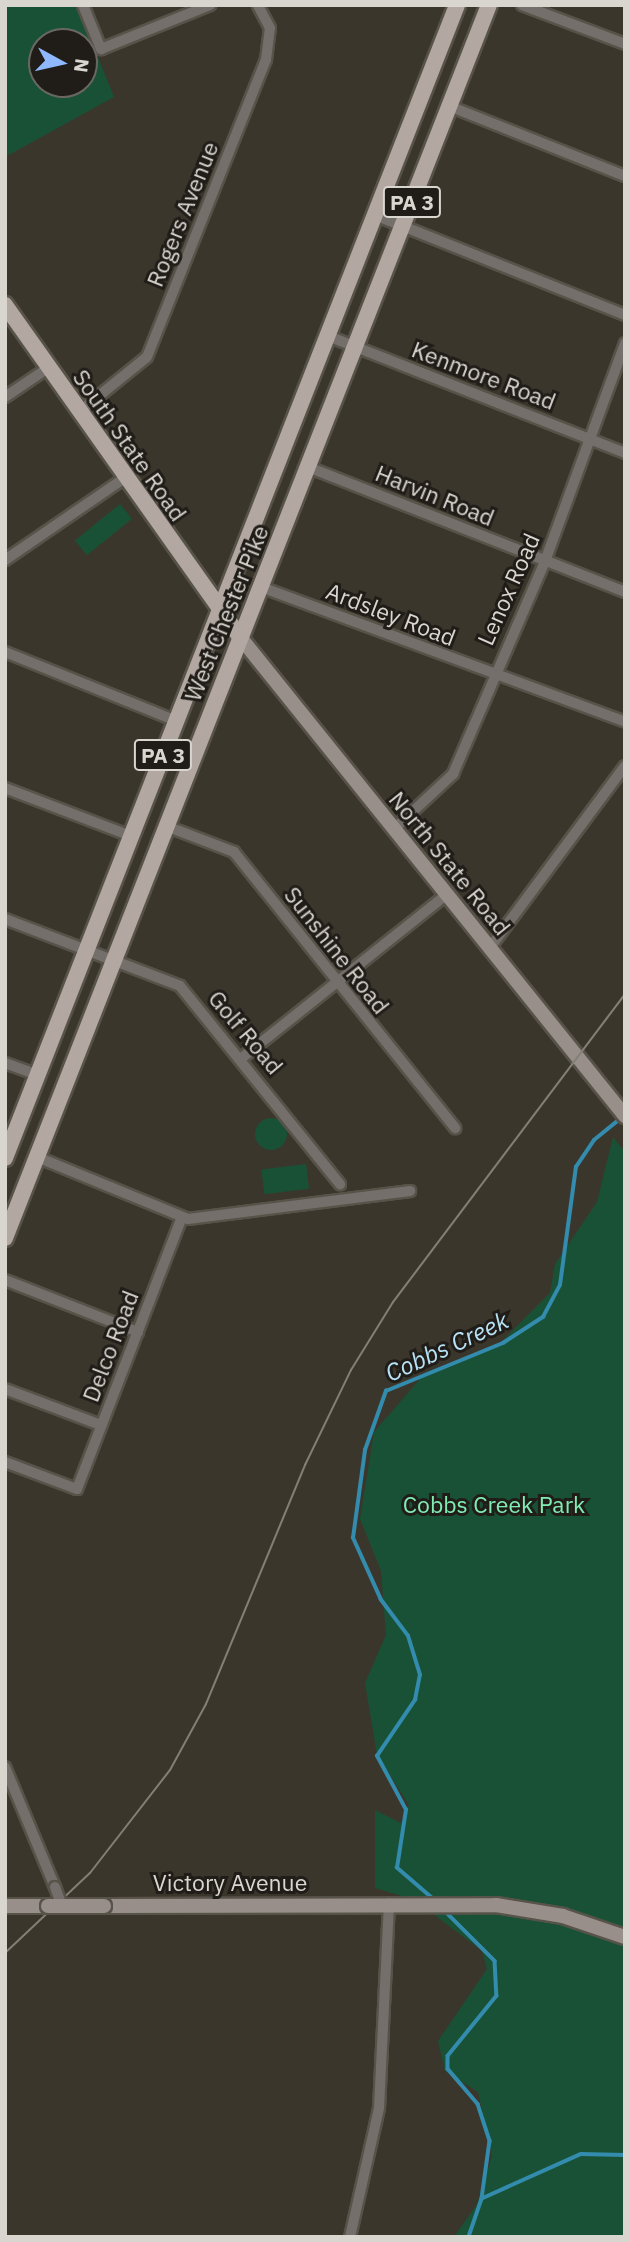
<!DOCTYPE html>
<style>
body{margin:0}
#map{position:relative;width:630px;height:2242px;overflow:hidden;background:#3b362c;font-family:"IBM Plex Sans",sans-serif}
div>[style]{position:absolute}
.green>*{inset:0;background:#195137;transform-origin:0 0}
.round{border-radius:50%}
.stream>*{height:3.5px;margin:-1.75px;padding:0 1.75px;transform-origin:1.75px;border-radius:1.75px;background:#338cad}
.roads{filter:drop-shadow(2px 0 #575349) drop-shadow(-2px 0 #575349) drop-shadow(0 2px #575349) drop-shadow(0 -2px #575349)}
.street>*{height:10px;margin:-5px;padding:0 5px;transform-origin:5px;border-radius:5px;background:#756f6c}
.secondary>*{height:14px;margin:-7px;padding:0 7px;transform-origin:7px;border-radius:7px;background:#988f8a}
.primary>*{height:16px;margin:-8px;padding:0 8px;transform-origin:8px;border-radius:8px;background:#b2a7a1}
.tram>*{height:2px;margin:-1px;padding:0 1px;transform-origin:1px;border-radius:1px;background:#837f77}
.bridges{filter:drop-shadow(2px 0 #575349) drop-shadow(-2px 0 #575349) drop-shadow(0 2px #575349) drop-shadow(0 -2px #575349)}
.street-bridge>*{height:10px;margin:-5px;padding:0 5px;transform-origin:5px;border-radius:5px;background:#756f6c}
.secondary-bridge>*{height:14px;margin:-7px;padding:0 7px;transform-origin:7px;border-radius:7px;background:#988f8a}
span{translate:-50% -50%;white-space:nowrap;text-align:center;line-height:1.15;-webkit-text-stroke:6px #201d19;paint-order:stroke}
.shield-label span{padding:2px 5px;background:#201d19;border:2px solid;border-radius:5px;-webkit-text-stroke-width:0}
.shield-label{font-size:21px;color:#d9d5cf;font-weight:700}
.street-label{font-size:23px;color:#d9d5cf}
.park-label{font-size:23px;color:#81ebb4}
.water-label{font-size:24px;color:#b8e2f5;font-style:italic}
.frame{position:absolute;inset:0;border:7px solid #d9d5cf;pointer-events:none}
.north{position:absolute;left:28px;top:28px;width:70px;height:70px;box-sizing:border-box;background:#201d19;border:2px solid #6a6762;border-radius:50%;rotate:98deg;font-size:19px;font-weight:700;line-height:28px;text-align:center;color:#d9d5cf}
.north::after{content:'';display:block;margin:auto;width:24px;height:32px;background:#8fb8fd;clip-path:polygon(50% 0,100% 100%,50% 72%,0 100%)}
</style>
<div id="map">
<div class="green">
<div style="clip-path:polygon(evenodd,5px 5px,77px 5px,114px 97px,5px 157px,5px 5px,42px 42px,84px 42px,84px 84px,42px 84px,42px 42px)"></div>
<div style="left:120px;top:504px;width:19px;height:58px;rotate:51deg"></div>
<div class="round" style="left:255px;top:1118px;width:32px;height:32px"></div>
<div style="clip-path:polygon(613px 1137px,625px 1152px,625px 2237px,454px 2237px,477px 2204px,492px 2156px,478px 2092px,445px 2071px,438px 2041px,487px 1969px,482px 1951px,415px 1900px,375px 1888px,375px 1810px,401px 1823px,409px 1805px,377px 1755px,365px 1683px,386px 1635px,381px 1571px,360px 1519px,374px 1432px,426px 1372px,496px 1347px,550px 1293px,555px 1264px,597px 1202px)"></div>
<div style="left:306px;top:1164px;width:25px;height:45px;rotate:83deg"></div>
</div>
<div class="stream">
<div style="left:434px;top:1900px;width:49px;rotate:-139.1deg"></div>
<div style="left:397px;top:1868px;width:59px;rotate:-81.2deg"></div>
<div style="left:406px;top:1810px;width:61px;rotate:-118.2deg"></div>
<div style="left:377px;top:1756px;width:68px;rotate:-55.8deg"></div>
<div style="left:415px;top:1700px;width:25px;rotate:-79deg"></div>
<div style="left:420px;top:1675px;width:41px;rotate:-107.1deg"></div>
<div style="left:408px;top:1636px;width:45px;rotate:-126.9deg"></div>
<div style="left:381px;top:1600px;width:68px;rotate:-114.3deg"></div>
<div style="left:353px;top:1538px;width:89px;rotate:-82.2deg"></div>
<div style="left:365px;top:1450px;width:63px;rotate:-70.4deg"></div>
<div style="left:386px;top:1391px;width:126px;rotate:-22.3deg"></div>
<div style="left:503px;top:1343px;width:48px;rotate:-33deg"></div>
<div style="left:543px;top:1317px;width:36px;rotate:-62deg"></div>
<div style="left:560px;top:1285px;width:119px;rotate:-82.3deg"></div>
<div style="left:576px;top:1167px;width:32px;rotate:-56deg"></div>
<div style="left:594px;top:1140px;width:35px;rotate:-39deg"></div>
<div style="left:444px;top:1910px;width:72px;rotate:45deg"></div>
<div style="left:495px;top:1961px;width:35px;rotate:87deg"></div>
<div style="left:497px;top:1996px;width:77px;rotate:129.2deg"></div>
<div style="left:448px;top:2056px;width:13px;rotate:90deg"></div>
<div style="left:448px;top:2069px;width:46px;rotate:49.4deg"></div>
<div style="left:478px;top:2104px;width:39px;rotate:72deg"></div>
<div style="left:490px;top:2141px;width:59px;rotate:97.9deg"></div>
<div style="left:482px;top:2199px;width:40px;rotate:108.9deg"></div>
<div style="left:483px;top:2198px;width:107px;rotate:-24.2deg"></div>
<div style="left:581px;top:2154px;width:44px;rotate:1.3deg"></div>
</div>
<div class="roads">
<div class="street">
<div style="left:83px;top:5px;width:48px;rotate:67.8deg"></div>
<div style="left:101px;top:49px;width:118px;rotate:-22deg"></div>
<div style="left:522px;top:5px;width:110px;rotate:20.7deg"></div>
<div style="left:449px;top:106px;width:189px;rotate:21.7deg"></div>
<div style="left:375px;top:215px;width:269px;rotate:21.8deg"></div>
<div style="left:328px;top:336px;width:319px;rotate:21.5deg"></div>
<div style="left:5px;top:397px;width:52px;rotate:-34deg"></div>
<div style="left:79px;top:412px;width:87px;rotate:-39deg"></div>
<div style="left:147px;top:357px;width:320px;rotate:-68.2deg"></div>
<div style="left:266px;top:60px;width:32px;rotate:-83deg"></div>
<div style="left:270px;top:28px;width:26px;rotate:-118deg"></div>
<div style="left:308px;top:467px;width:341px;rotate:21.5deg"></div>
<div style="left:5px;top:560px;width:147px;rotate:-34.4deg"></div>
<div style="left:261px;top:587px;width:388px;rotate:20.3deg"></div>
<div style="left:5px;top:652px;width:185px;rotate:21.9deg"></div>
<div style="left:5px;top:788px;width:135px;rotate:20.9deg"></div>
<div style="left:166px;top:826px;width:73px;rotate:20.9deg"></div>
<div style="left:234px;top:852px;width:354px;rotate:51.3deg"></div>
<div style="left:394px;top:829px;width:81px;rotate:-43deg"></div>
<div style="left:453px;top:774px;width:232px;rotate:-66.6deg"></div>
<div style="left:545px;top:561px;width:232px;rotate:-69.8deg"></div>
<div style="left:5px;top:919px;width:187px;rotate:20.9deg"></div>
<div style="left:180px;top:986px;width:255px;rotate:51.1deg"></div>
<div style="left:489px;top:949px;width:228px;rotate:-53.4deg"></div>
<div style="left:243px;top:1057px;width:260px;rotate:-38.6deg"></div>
<div style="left:5px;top:1063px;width:35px;rotate:20deg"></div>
<div style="left:37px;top:1157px;width:163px;rotate:22.3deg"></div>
<div style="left:188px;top:1219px;width:224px;rotate:-7.2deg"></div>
<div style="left:5px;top:1280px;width:143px;rotate:21.4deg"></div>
<div style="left:5px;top:1389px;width:103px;rotate:20.6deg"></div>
<div style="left:5px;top:1462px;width:77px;rotate:20.6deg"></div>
<div style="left:77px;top:1489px;width:292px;rotate:-68.9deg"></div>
<div style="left:5px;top:1767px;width:130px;rotate:67.4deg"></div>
<div style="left:350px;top:2237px;width:132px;rotate:-77.3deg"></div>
<div style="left:379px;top:2108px;width:205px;rotate:-87.2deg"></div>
</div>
<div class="secondary">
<div style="left:240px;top:637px;width:615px;rotate:51.21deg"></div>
<div style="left:5px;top:1906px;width:43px"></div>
<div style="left:104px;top:1906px;width:392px;rotate:-0.1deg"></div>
<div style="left:496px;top:1905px;width:68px;rotate:9.3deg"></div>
<div style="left:563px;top:1916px;width:65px;rotate:18.7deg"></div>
</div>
<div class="primary">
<div style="left:5px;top:305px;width:407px;rotate:54.7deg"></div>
<div style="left:5px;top:1158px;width:1238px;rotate:-68.59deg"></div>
<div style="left:5px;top:1238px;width:1325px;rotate:-68.57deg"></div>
</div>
</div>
<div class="tram">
<div style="left:5px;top:1953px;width:117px;rotate:-43.3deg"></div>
<div style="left:90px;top:1873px;width:130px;rotate:-52.2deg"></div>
<div style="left:170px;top:1770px;width:75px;rotate:-61.4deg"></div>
<div style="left:206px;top:1704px;width:259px;rotate:-67.5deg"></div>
<div style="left:305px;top:1465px;width:106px;rotate:-64.2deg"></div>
<div style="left:351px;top:1370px;width:80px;rotate:-58.3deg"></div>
<div style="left:393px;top:1302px;width:386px;rotate:-53deg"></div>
</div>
<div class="bridges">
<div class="street-bridge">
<div style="left:55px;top:1887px;width:20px;rotate:70deg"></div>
</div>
<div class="secondary-bridge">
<div style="left:48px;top:1906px;width:56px"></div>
</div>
</div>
<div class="shield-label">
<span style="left:412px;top:202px">PA 3</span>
<span style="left:163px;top:755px">PA 3</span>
</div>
<div class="street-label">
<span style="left:182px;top:214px;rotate:-68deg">Rogers Avenue</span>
<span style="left:484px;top:375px;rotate:21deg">Kenmore Road</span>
<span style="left:130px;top:445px;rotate:55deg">South State Road</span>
<span style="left:435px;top:495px;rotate:22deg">Harvin Road</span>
<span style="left:508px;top:589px;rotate:-66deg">Lenox Road</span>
<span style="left:226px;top:613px;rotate:-68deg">West Chester Pike</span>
<span style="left:391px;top:614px;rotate:21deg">Ardsley Road</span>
<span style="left:450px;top:863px;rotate:51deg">North State Road</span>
<span style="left:337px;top:950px;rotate:52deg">Sunshine Road</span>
<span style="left:246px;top:1032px;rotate:50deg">Golf Road</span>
<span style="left:110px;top:1346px;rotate:-69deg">Delco Road</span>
<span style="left:230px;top:1882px">Victory Avenue</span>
</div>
<div class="park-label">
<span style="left:494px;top:1504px">Cobbs Creek Park</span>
</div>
<div class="water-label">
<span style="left:447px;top:1347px;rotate:-25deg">Cobbs Creek</span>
</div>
<div class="frame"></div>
<div class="north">N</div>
</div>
